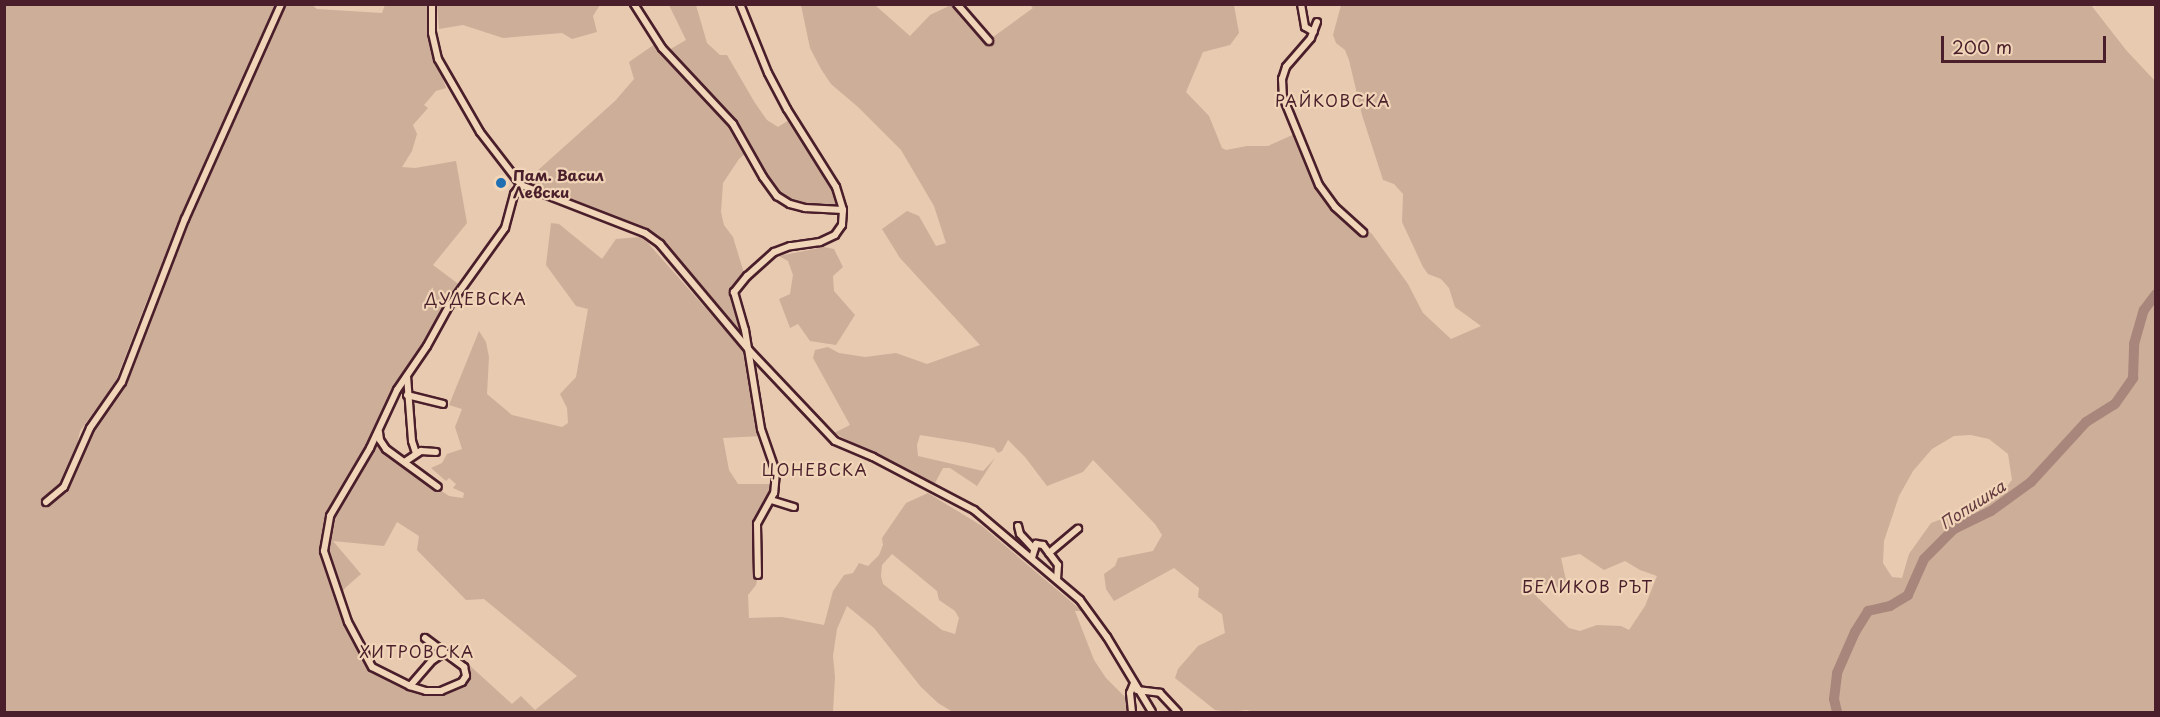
<!DOCTYPE html>
<meta charset="utf-8">
<style>
body{margin:0}
#map{position:relative;width:2160px;height:717px;overflow:hidden;background:#e7cab0;font-family:"Playpen Sans",sans-serif}
div>[style]{position:absolute}
.green>*{inset:0;background:#cdae99}
.river>*{height:10px;margin:-5px;padding:0 5px;transform-origin:5px;border-radius:5px;background:#a8867b}
.roads{filter:drop-shadow(2px 0 #4a1f2b) drop-shadow(-2px 0 #4a1f2b) drop-shadow(0 2px #4a1f2b) drop-shadow(0 -2px #4a1f2b)}
.minor>*{height:6px;margin:-3px;padding:0 3px;transform-origin:3px;border-radius:3px;background:#f1d5b8}
.dots>*{width:16px;height:16px;translate:-50% -50%;box-sizing:border-box;border:3px solid #f1d5b8;border-radius:50%}
span{translate:-50% -50%;white-space:nowrap;text-align:center;line-height:1.15;-webkit-text-stroke:4.5px #f1d5b8;paint-order:stroke}
.poi-label{font-size:15px;color:#4a1f2b;font-weight:700}
.left{translate:0 -50%;text-align:left}
.neighbourhood-label{font-size:16px;color:#4a1f2b;letter-spacing:1.5px}
.water-label{font-size:16px;color:#62393f;font-style:italic}
.frame{position:absolute;inset:0;border:6px solid #4a1f2b;pointer-events:none}
.scale{position:absolute;left:1941px;top:36px;width:165px;height:27px;box-sizing:border-box;border:3px solid #4a1f2b;border-top:0;padding-left:8px;font-size:18px;line-height:21px;white-space:nowrap;color:#4a1f2b;-webkit-text-stroke:4px #f1d5b8;paint-order:stroke}
</style>
<div id="map">
<div class="green">
<div style="clip-path:polygon(evenodd,4px 5px,278px 5px,147px 300px,115px 383px,80px 431px,76px 449px,87px 426px,120px 381px,178px 241px,284px 5px,312px 5px,317px 9px,382px 13px,385px 5px,429px 5px,436px 60px,446px 88px,436px 91px,424px 105px,428px 108px,413px 125px,417px 134px,412px 151px,402px 167px,415px 168px,456px 161px,467px 223px,433px 265px,461px 286px,402px 382px,347px 491px,351px 490px,378px 438px,384px 449px,437px 488px,449px 496px,463px 498px,464px 493px,453px 488px,456px 484px,449px 478px,446px 481px,431px 468px,442px 463px,447px 454px,462px 449px,455px 427px,462px 409px,449px 405px,479px 331px,486px 342px,489px 357px,487px 394px,512px 415px,562px 427px,568px 423px,567px 408px,560px 394px,576px 377px,588px 309px,576px 306px,546px 265px,551px 223px,559px 224px,602px 259px,616px 239px,640px 237px,647px 242px,748px 356px,762px 436px,723px 438px,729px 470px,738px 484px,773px 484px,758px 519px,759px 570px,756px 585px,748px 595px,749px 618px,782px 617px,824px 625px,833px 591px,844px 575px,853px 573px,859px 563px,868px 566px,879px 555px,883px 545px,882px 538px,906px 503px,928px 493px,982px 526px,1082px 611px,1075px 611px,1094px 660px,1106px 678px,1132px 704px,1133px 712px,951px 711px,938px 703px,921px 687px,874px 628px,847px 606px,837px 629px,833px 656px,835px 677px,833px 712px,5px 712px,4px 5px,397px 522px,419px 536px,417px 550px,466px 600px,484px 599px,577px 676px,535px 710px,521px 696px,512px 704px,456px 653px,468px 671px,466px 677px,434px 692px,400px 683px,367px 660px,341px 595px,345px 588px,361px 574px,333px 541px,384px 546px,397px 522px,4px 5px,892px 554px,937px 591px,939px 600px,955px 611px,959px 618px,955px 634px,942px 630px,883px 584px,881px 576px,882px 565px,892px 554px)"></div>
<div style="clip-path:polygon(437px 5px,437px 4px,600px 5px,593px 16px,597px 32px,572px 39px,562px 33px,503px 38px,463px 25px,439px 29px)"></div>
<div style="clip-path:polygon(669px 5px,696px 5px,707px 43px,720px 55px,727px 55px,755px 103px,767px 120px,778px 127px,789px 120px,833px 192px,839px 212px,819px 210px,776px 197px,748px 151px,739px 159px,723px 183px,721px 212px,724px 225px,733px 237px,744px 273px,734px 287px,731px 301px,741px 335px,662px 242px,585px 205px,526px 181px,615px 101px,634px 79px,629px 62px,655px 44px,662px 54px,686px 40px)"></div>
<div style="clip-path:polygon(evenodd,801px 5px,875px 5px,910px 36px,930px 15px,951px 5px,959px 5px,985px 33px,993px 37px,1033px 8px,1030px 5px,1234px 5px,1239px 33px,1230px 45px,1203px 52px,1186px 92px,1209px 116px,1222px 148px,1226px 150px,1247px 146px,1268px 146px,1299px 132px,1302px 151px,1332px 202px,1372px 234px,1408px 284px,1423px 313px,1451px 339px,1481px 326px,1455px 307px,1449px 288px,1441px 279px,1428px 274px,1423px 267px,1402px 222px,1403px 194px,1394px 184px,1383px 180px,1362px 115px,1349px 60px,1345px 50px,1336px 43px,1333px 35px,1341px 5px,2091px 5px,2126px 50px,2155px 81px,2155px 712px,1256px 712px,1246px 710px,1230px 712px,1215px 710px,1175px 678px,1178px 669px,1198px 646px,1225px 633px,1222px 614px,1198px 597px,1199px 588px,1174px 568px,1114px 601px,1106px 589px,1104px 574px,1115px 566px,1118px 558px,1153px 551px,1162px 535px,1155px 524px,1093px 460px,1083px 472px,1047px 486px,1025px 457px,1008px 440px,1002px 451px,998px 453px,994px 448px,970px 443px,920px 435px,917px 445px,918px 456px,983px 471px,995px 458px,977px 486px,950px 468px,943px 468px,934px 485px,834px 433px,850px 425px,813px 358px,815px 350px,828px 347px,839px 353px,865px 357px,896px 353px,927px 364px,980px 345px,900px 258px,882px 229px,907px 211px,919px 216px,936px 246px,946px 243px,934px 206px,901px 150px,858px 107px,831px 84px,821px 69px,810px 48px,801px 5px,1971px 435px,1989px 439px,2008px 454px,2012px 480px,1998px 498px,1931px 523px,1909px 554px,1902px 578px,1892px 577px,1883px 563px,1884px 541px,1899px 496px,1913px 471px,1932px 449px,1954px 436px,1971px 435px,801px 5px,1580px 554px,1604px 570px,1625px 561px,1640px 570px,1657px 576px,1645px 606px,1629px 630px,1621px 626px,1597px 625px,1580px 631px,1569px 628px,1536px 596px,1540px 584px,1568px 589px,1561px 558px,1580px 554px)"></div>
<div style="clip-path:polygon(824px 247px,834px 249px,843px 267px,833px 276px,834px 291px,855px 315px,836px 345px,810px 341px,798px 324px,790px 328px,779px 299px,790px 294px,793px 275px,788px 261px,779px 256px)"></div>
</div>
<div class="river">
<div style="left:1837px;top:712px;width:13px;rotate:-103deg"></div>
<div style="left:1834px;top:699px;width:26px;rotate:-83deg"></div>
<div style="left:1837px;top:673px;width:45px;rotate:-66.3deg"></div>
<div style="left:1855px;top:632px;width:25px;rotate:-58deg"></div>
<div style="left:1868px;top:611px;width:23px;rotate:-13deg"></div>
<div style="left:1890px;top:606px;width:21px;rotate:-31deg"></div>
<div style="left:1908px;top:595px;width:39px;rotate:-66deg"></div>
<div style="left:1924px;top:559px;width:42px;rotate:-45deg"></div>
<div style="left:1954px;top:529px;width:41px;rotate:-25.9deg"></div>
<div style="left:1991px;top:511px;width:49px;rotate:-35.9deg"></div>
<div style="left:2031px;top:482px;width:81px;rotate:-47.5deg"></div>
<div style="left:2086px;top:422px;width:34px;rotate:-32deg"></div>
<div style="left:2115px;top:404px;width:32px;rotate:-55deg"></div>
<div style="left:2133px;top:378px;width:34px;rotate:-88deg"></div>
<div style="left:2134px;top:344px;width:35px;rotate:-74deg"></div>
<div style="left:2144px;top:310px;width:20px;rotate:-53deg"></div>
</div>
<div class="roads">
<div class="minor">
<div style="left:432px;top:4px;width:29px;rotate:90deg"></div>
<div style="left:432px;top:33px;width:27px;rotate:77deg"></div>
<div style="left:438px;top:59px;width:84px;rotate:60.1deg"></div>
<div style="left:480px;top:132px;width:67px;rotate:52.3deg"></div>
<div style="left:521px;top:185px;width:133px;rotate:21.2deg"></div>
<div style="left:645px;top:233px;width:19px;rotate:36deg"></div>
<div style="left:660px;top:244px;width:138px;rotate:50deg"></div>
<div style="left:749px;top:350px;width:125px;rotate:46.6deg"></div>
<div style="left:835px;top:441px;width:41px;rotate:22.8deg"></div>
<div style="left:873px;top:457px;width:114px;rotate:27.7deg"></div>
<div style="left:974px;top:510px;width:139px;rotate:40.3deg"></div>
<div style="left:1080px;top:600px;width:46px;rotate:53.9deg"></div>
<div style="left:1107px;top:637px;width:87px;rotate:59deg"></div>
<div style="left:634px;top:4px;width:52px;rotate:57.5deg"></div>
<div style="left:662px;top:48px;width:104px;rotate:46.9deg"></div>
<div style="left:733px;top:124px;width:61px;rotate:60.5deg"></div>
<div style="left:763px;top:177px;width:24px;rotate:54deg"></div>
<div style="left:777px;top:196px;width:15px;rotate:32deg"></div>
<div style="left:790px;top:204px;width:16px;rotate:15deg"></div>
<div style="left:805px;top:208px;width:38px;rotate:3deg"></div>
<div style="left:740px;top:4px;width:74px;rotate:67.9deg"></div>
<div style="left:768px;top:73px;width:41px;rotate:62.2deg"></div>
<div style="left:787px;top:109px;width:92px;rotate:57.9deg"></div>
<div style="left:836px;top:187px;width:24px;rotate:73deg"></div>
<div style="left:843px;top:210px;width:15px;rotate:94deg"></div>
<div style="left:842px;top:225px;width:12px;rotate:125deg"></div>
<div style="left:835px;top:235px;width:17px;rotate:155deg"></div>
<div style="left:820px;top:242px;width:30px;rotate:172deg"></div>
<div style="left:790px;top:246px;width:17px;rotate:159deg"></div>
<div style="left:774px;top:252px;width:36px;rotate:138deg"></div>
<div style="left:747px;top:276px;width:21px;rotate:129deg"></div>
<div style="left:734px;top:292px;width:40px;rotate:74deg"></div>
<div style="left:745px;top:330px;width:100px;rotate:80.8deg"></div>
<div style="left:761px;top:429px;width:46px;rotate:70.8deg"></div>
<div style="left:776px;top:472px;width:21px;rotate:95deg"></div>
<div style="left:774px;top:493px;width:35px;rotate:119deg"></div>
<div style="left:757px;top:524px;width:51px;rotate:88.9deg"></div>
<div style="left:957px;top:4px;width:49px;rotate:49.1deg"></div>
<div style="left:1301px;top:4px;width:23px;rotate:80deg"></div>
<div style="left:1305px;top:27px;width:10px;rotate:29deg"></div>
<div style="left:1317px;top:22px;width:17px;rotate:111deg"></div>
<div style="left:1311px;top:38px;width:38px;rotate:131deg"></div>
<div style="left:1286px;top:67px;width:13px;rotate:108deg"></div>
<div style="left:1282px;top:79px;width:18px;rotate:87deg"></div>
<div style="left:1283px;top:97px;width:95px;rotate:67.8deg"></div>
<div style="left:1319px;top:185px;width:27px;rotate:54deg"></div>
<div style="left:1335px;top:207px;width:38px;rotate:42deg"></div>
<div style="left:407px;top:376px;width:65px;rotate:85.6deg"></div>
<div style="left:412px;top:441px;width:13px;rotate:72deg"></div>
<div style="left:407px;top:395px;width:37px;rotate:14deg"></div>
<div style="left:379px;top:432px;width:8px;rotate:83deg"></div>
<div style="left:380px;top:440px;width:11px;rotate:56deg"></div>
<div style="left:386px;top:449px;width:64px;rotate:36.2deg"></div>
<div style="left:406px;top:461px;width:18px;rotate:-34deg"></div>
<div style="left:421px;top:451px;width:15px;rotate:4deg"></div>
<div style="left:771px;top:500px;width:24px;rotate:17deg"></div>
<div style="left:46px;top:502px;width:23px;rotate:-40deg"></div>
<div style="left:64px;top:487px;width:64px;rotate:-66.2deg"></div>
<div style="left:90px;top:428px;width:56px;rotate:-55.2deg"></div>
<div style="left:122px;top:382px;width:175px;rotate:-68.9deg"></div>
<div style="left:185px;top:219px;width:235px;rotate:-65.9deg"></div>
<div style="left:1018px;top:526px;width:8px;rotate:76deg"></div>
<div style="left:1020px;top:534px;width:21px;rotate:47deg"></div>
<div style="left:1049px;top:553px;width:38px;rotate:-40deg"></div>
<div style="left:1032px;top:558px;width:15px;rotate:-74deg"></div>
<div style="left:1036px;top:544px;width:7px;rotate:8deg"></div>
<div style="left:1043px;top:545px;width:25px;rotate:53deg"></div>
<div style="left:1058px;top:565px;width:14px;rotate:94deg"></div>
<div style="left:425px;top:638px;width:49px;rotate:36.6deg"></div>
<div style="left:464px;top:667px;width:9px;rotate:77deg"></div>
<div style="left:466px;top:676px;width:7px;rotate:124deg"></div>
<div style="left:462px;top:682px;width:23px;rotate:157deg"></div>
<div style="left:441px;top:691px;width:15px;rotate:180deg"></div>
<div style="left:426px;top:691px;width:17px;rotate:-163deg"></div>
<div style="left:410px;top:686px;width:42px;rotate:-153.4deg"></div>
<div style="left:372px;top:667px;width:51px;rotate:-118.1deg"></div>
<div style="left:348px;top:622px;width:75px;rotate:-108.7deg"></div>
<div style="left:324px;top:551px;width:36px;rotate:-80deg"></div>
<div style="left:330px;top:516px;width:79px;rotate:-59.5deg"></div>
<div style="left:370px;top:448px;width:64px;rotate:-65deg"></div>
<div style="left:397px;top:390px;width:53px;rotate:-55.7deg"></div>
<div style="left:427px;top:346px;width:46px;rotate:-61.2deg"></div>
<div style="left:449px;top:306px;width:96px;rotate:-54.3deg"></div>
<div style="left:505px;top:228px;width:35px;rotate:-75deg"></div>
<div style="left:514px;top:194px;width:11px;rotate:-52deg"></div>
<div style="left:410px;top:686px;width:35px;rotate:-49deg"></div>
<div style="left:433px;top:660px;width:14px;rotate:-34deg"></div>
<div style="left:1137px;top:690px;width:23px;rotate:7deg"></div>
<div style="left:1160px;top:693px;width:26px;rotate:47deg"></div>
<div style="left:1132px;top:712px;width:19px;rotate:-96deg"></div>
<div style="left:1130px;top:693px;width:11px;rotate:-68deg"></div>
</div>
</div>
<div class="dots">
<div style="left:501px;top:183px;background:#1f6fb2"></div>
</div>
<div class="poi-label">
<span class="left" style="left:513px;top:183px">Пам. Васил<br>Левски</span>
</div>
<div class="neighbourhood-label">
<span style="left:1333px;top:100px">РАЙКОВСКА</span>
<span style="left:476px;top:298px">ДУДЕВСКА</span>
<span style="left:815px;top:469px">ЦОНЕВСКА</span>
<span style="left:1588px;top:586px">БЕЛИКОВ РЪТ</span>
<span style="left:417px;top:651px">ХИТРОВСКА</span>
</div>
<div class="water-label">
<span style="left:1972px;top:504px;rotate:-33deg">Попишка</span>
</div>
<div class="frame"></div>
<div class="scale">200 m</div>
</div>
